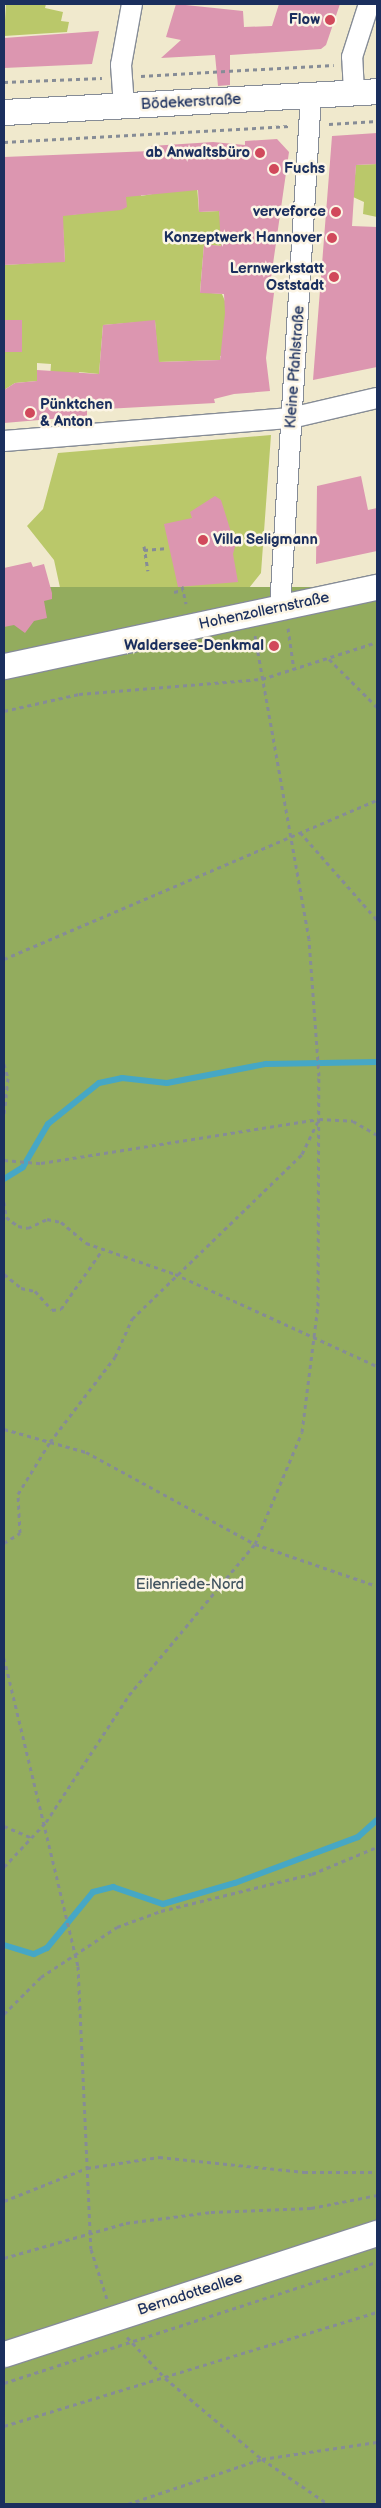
<!DOCTYPE html>
<meta charset="utf-8">
<style>
body{margin:0}
#map{position:relative;width:381px;height:2508px;overflow:hidden;background:#f0e9cd;font-family:"Balsamiq Sans",sans-serif}
div>[style]{position:absolute}
.green>*{inset:0;background:#bac86a}
.forest>*{inset:0;background:#93ac5e;transform-origin:0 0}
.stream>*{height:6px;margin:-3px;padding:0 3px;transform-origin:3px;border-radius:3px;background:#46a7c5}
.building>*{inset:0;background:#dc96b0;transform-origin:0 0}
.path>*{height:3px;margin-top:-1.5px;transform-origin:0;background:repeating-linear-gradient(90deg,#868c96 0 4px,transparent 0 8px)}
.roads{filter:drop-shadow(1px 0 #868c96) drop-shadow(-1px 0 #868c96) drop-shadow(0 1px #868c96) drop-shadow(0 -1px #868c96)}
.minor>*{height:20px;margin:-10px;padding:0 10px;transform-origin:10px;border-radius:10px;background:#fff}
.tertiary>*{height:25px;margin:-12.5px;padding:0 12.5px;transform-origin:12.5px;border-radius:12.5px;background:#fff}
.dots>*{width:14px;height:14px;translate:-50% -50%;box-sizing:border-box;border:2px solid #fcf5e5;border-radius:50%}
span{translate:-50% -50%;white-space:nowrap;text-align:center;line-height:1.15;-webkit-text-stroke:5px #fcf5e5;paint-order:stroke}
.poi-label{font-size:15px;color:#1b2f5e;font-weight:700}
.right{translate:-100% -50%;text-align:right}
.left{translate:0 -50%;text-align:left}
.street-label{font-size:15px;color:#1b2f5e}
.park-label{font-size:15px;color:#435561}
.frame{position:absolute;inset:0;border:5px solid #1b2f5e;pointer-events:none}
</style>
<div id="map">
<div class="green">
<div style="clip-path:polygon(6px 4px,46px 4px,45px 8px,63px 12px,61px 21px,69px 22px,67px 32px,4px 36px)"></div>
<div style="clip-path:polygon(377px 164px,377px 217px,363px 214px,364px 202px,353px 197px,356px 165px)"></div>
<div style="clip-path:polygon(140px 177px,141px 196px,197px 186px,199px 212px,219px 211px,225px 246px,204px 245px,200px 292px,222px 294px,225px 301px,229px 355px,220px 356px,220px 360px,158px 362px,155px 321px,103px 325px,99px 374px,79px 372px,78px 380px,50px 379px,51px 364px,37px 363px,37px 381px,15px 383px,4px 390px,5px 265px,65px 261px,62px 211px,70px 215px,126px 207px,125px 178px)"></div>
<div style="clip-path:polygon(271px 435px,261px 573px,245px 593px,69px 629px,54px 560px,27px 526px,43px 509px,58px 453px)"></div>
</div>
<div class="forest">
<div style="left:377px;top:587px;width:1917px;height:381px;rotate:90deg"></div>
</div>
<div class="stream">
<div style="left:4px;top:1179px;width:22px;rotate:-32deg"></div>
<div style="left:23px;top:1167px;width:50px;rotate:-59.8deg"></div>
<div style="left:48px;top:1124px;width:65px;rotate:-38.8deg"></div>
<div style="left:99px;top:1083px;width:24px;rotate:-12deg"></div>
<div style="left:122px;top:1078px;width:45px;rotate:6.3deg"></div>
<div style="left:167px;top:1083px;width:101px;rotate:-10.9deg"></div>
<div style="left:266px;top:1064px;width:111px;rotate:-1deg"></div>
<div style="left:4px;top:1945px;width:31px;rotate:17deg"></div>
<div style="left:34px;top:1954px;width:14px;rotate:-25deg"></div>
<div style="left:47px;top:1948px;width:72px;rotate:-50.6deg"></div>
<div style="left:93px;top:1892px;width:21px;rotate:-14deg"></div>
<div style="left:113px;top:1887px;width:53px;rotate:18.8deg"></div>
<div style="left:163px;top:1904px;width:75px;rotate:-16.3deg"></div>
<div style="left:235px;top:1883px;width:131px;rotate:-20.5deg"></div>
<div style="left:358px;top:1837px;width:25px;rotate:-42deg"></div>
</div>
<div class="building">
<div style="clip-path:polygon(176px 4px,243px 11px,244px 27px,272px 26px,279px 4px,340px 4px,326px 45px,321px 49px,230px 55px,230px 85px,218px 86px,215px 55px,161px 58px,181px 40px,166px 37px)"></div>
<div style="clip-path:polygon(99px 31px,92px 64px,4px 68px,4px 38px)"></div>
<div style="clip-path:polygon(377px 133px,377px 164px,356px 165px,352px 226px,377px 227px,377px 367px,313px 380px,332px 136px)"></div>
<div style="clip-path:polygon(277px 139px,289px 152px,269px 292px,274px 293px,266px 358px,270px 391px,234px 394px,214px 399px,215px 403px,87px 410px,87px 416px,4px 423px,4px 390px,15px 383px,37px 381px,37px 370px,99px 374px,103px 325px,155px 320px,159px 362px,220px 360px,225px 313px,224px 294px,200px 293px,204px 244px,221px 246px,219px 211px,199px 212px,198px 190px,126px 197px,127px 207px,121px 210px,63px 216px,65px 262px,4px 265px,4px 157px,151px 151px,151px 146px,213px 142px,245px 145px,245px 141px)"></div>
<div style="left:4px;top:320px;width:18px;height:32px"></div>
<div style="clip-path:polygon(361px 476px,368px 510px,377px 508px,377px 551px,316px 564px,317px 486px)"></div>
<div style="clip-path:polygon(215px 496px,221px 500px,231px 532px,238px 536px,233px 554px,238px 582px,178px 587px,164px 524px,192px 518px,190px 512px)"></div>
<div style="clip-path:polygon(31px 562px,33px 567px,44px 564px,52px 593px,52px 599px,44px 601px,47px 618px,34px 621px,25px 633px,14px 625px,4px 627px,4px 568px)"></div>
</div>
<div class="path">
<div style="left:141px;top:76px;width:193px;rotate:-3.3deg"></div>
<div style="left:4px;top:82px;width:98px;rotate:-2.3deg"></div>
<div style="left:329px;top:124px;width:48px;rotate:-3.6deg"></div>
<div style="left:4px;top:142px;width:286px;rotate:-3.2deg"></div>
<div style="left:144px;top:546px;width:25px;rotate:81deg"></div>
<div style="left:144px;top:550px;width:24px;rotate:-5deg"></div>
<div style="left:182px;top:586px;width:18px;rotate:77deg"></div>
<div style="left:174px;top:592px;width:9px;rotate:-13deg"></div>
<div style="left:288px;top:628px;width:42px;rotate:81.9deg"></div>
<div style="left:329px;top:659px;width:68px;rotate:45deg"></div>
<div style="left:4px;top:711px;width:77px;rotate:-12.8deg"></div>
<div style="left:79px;top:694px;width:184px;rotate:-4.7deg"></div>
<div style="left:262px;top:679px;width:121px;rotate:-17.8deg"></div>
<div style="left:300px;top:832px;width:117px;rotate:48.8deg"></div>
<div style="left:4px;top:959px;width:405px;rotate:-23.1deg"></div>
<div style="left:4px;top:1064px;width:15px;rotate:74deg"></div>
<div style="left:8px;top:1078px;width:37px;rotate:96deg"></div>
<div style="left:4px;top:1160px;width:37px;rotate:5deg"></div>
<div style="left:41px;top:1163px;width:280px;rotate:-9deg"></div>
<div style="left:4px;top:1202px;width:15px;rotate:82deg"></div>
<div style="left:6px;top:1217px;width:15px;rotate:37deg"></div>
<div style="left:18px;top:1226px;width:10px;rotate:11deg"></div>
<div style="left:28px;top:1228px;width:21px;rotate:-25deg"></div>
<div style="left:47px;top:1219px;width:14px;rotate:12deg"></div>
<div style="left:61px;top:1222px;width:33px;rotate:40deg"></div>
<div style="left:86px;top:1243px;width:94px;rotate:19.2deg"></div>
<div style="left:175px;top:1274px;width:222px;rotate:24.5deg"></div>
<div style="left:4px;top:1274px;width:22px;rotate:39deg"></div>
<div style="left:21px;top:1288px;width:14px;rotate:12deg"></div>
<div style="left:35px;top:1291px;width:25px;rotate:48deg"></div>
<div style="left:52px;top:1310px;width:9px;rotate:-6deg"></div>
<div style="left:61px;top:1309px;width:73px;rotate:-55deg"></div>
<div style="left:4px;top:1429px;width:85px;rotate:15.7deg"></div>
<div style="left:86px;top:1452px;width:192px;rotate:28.6deg"></div>
<div style="left:255px;top:1544px;width:129px;rotate:19deg"></div>
<div style="left:4px;top:1543px;width:19px;rotate:-32deg"></div>
<div style="left:20px;top:1533px;width:39px;rotate:-93deg"></div>
<div style="left:18px;top:1494px;width:61px;rotate:-58.4deg"></div>
<div style="left:50px;top:1442px;width:107px;rotate:-52.6deg"></div>
<div style="left:115px;top:1357px;width:42px;rotate:-65.9deg"></div>
<div style="left:132px;top:1319px;width:237px;rotate:-44.1deg"></div>
<div style="left:302px;top:1154px;width:39px;rotate:-64deg"></div>
<div style="left:319px;top:1119px;width:34px;rotate:3deg"></div>
<div style="left:353px;top:1121px;width:28px;rotate:30deg"></div>
<div style="left:4px;top:1658px;width:317px;rotate:76.5deg"></div>
<div style="left:78px;top:1966px;width:283px;rotate:87.4deg"></div>
<div style="left:91px;top:2249px;width:52px;rotate:72.3deg"></div>
<div style="left:4px;top:1826px;width:30px;rotate:23deg"></div>
<div style="left:4px;top:1867px;width:62px;rotate:-47deg"></div>
<div style="left:46px;top:1822px;width:152px;rotate:-56.8deg"></div>
<div style="left:129px;top:1695px;width:197px;rotate:-50.2deg"></div>
<div style="left:255px;top:1544px;width:121px;rotate:-67.2deg"></div>
<div style="left:302px;top:1432px;width:127px;rotate:-82.8deg"></div>
<div style="left:318px;top:1306px;width:230px;rotate:-89.8deg"></div>
<div style="left:319px;top:1076px;width:137px;rotate:-94.2deg"></div>
<div style="left:309px;top:939px;width:309px;rotate:-100.1deg"></div>
<div style="left:4px;top:2014px;width:52px;rotate:-45deg"></div>
<div style="left:41px;top:1977px;width:91px;rotate:-33.3deg"></div>
<div style="left:117px;top:1927px;width:47px;rotate:-20deg"></div>
<div style="left:161px;top:1911px;width:155px;rotate:-13.8deg"></div>
<div style="left:312px;top:1874px;width:70px;rotate:-22.6deg"></div>
<div style="left:4px;top:2201px;width:89px;rotate:-21.7deg"></div>
<div style="left:87px;top:2168px;width:73px;rotate:-8.7deg"></div>
<div style="left:159px;top:2157px;width:146px;rotate:5.9deg"></div>
<div style="left:304px;top:2172px;width:73px"></div>
<div style="left:4px;top:2258px;width:127px;rotate:-16deg"></div>
<div style="left:126px;top:2223px;width:86px;rotate:-7.4deg"></div>
<div style="left:211px;top:2212px;width:100px;rotate:-2.3deg"></div>
<div style="left:311px;top:2208px;width:67px;rotate:-11.1deg"></div>
<div style="left:127px;top:2337px;width:56px;rotate:47.2deg"></div>
<div style="left:165px;top:2378px;width:126px;rotate:39.9deg"></div>
<div style="left:262px;top:2459px;width:80px;rotate:34.3deg"></div>
<div style="left:4px;top:2383px;width:392px;rotate:-18deg"></div>
<div style="left:4px;top:2426px;width:390px;rotate:-17deg"></div>
<div style="left:128px;top:2504px;width:141px;rotate:-18.6deg"></div>
<div style="left:262px;top:2459px;width:116px;rotate:-8.4deg"></div>
</div>
<div class="roads">
<div class="minor">
<div style="left:354px;top:92px;width:35px;rotate:-93deg"></div>
<div style="left:352px;top:57px;width:56px;rotate:-72.2deg"></div>
<div style="left:124px;top:106px;width:41px;rotate:-94.2deg"></div>
<div style="left:121px;top:65px;width:62px;rotate:-79.8deg"></div>
<div style="left:4px;top:441px;width:288px;rotate:-4.6deg"></div>
<div style="left:291px;top:418px;width:88px;rotate:-13.1deg"></div>
<div style="left:280px;top:608px;width:513px;rotate:-86.54deg"></div>
</div>
<div class="tertiary">
<div style="left:4px;top:112px;width:374px;rotate:-3.2deg"></div>
<div style="left:4px;top:666px;width:381px;rotate:-12deg"></div>
<div style="left:4px;top:2354px;width:392px;rotate:-18deg"></div>
</div>
</div>
<div class="dots">
<div style="left:330px;top:20px;background:#d1495b"></div>
<div style="left:260px;top:153px;background:#d1495b"></div>
<div style="left:274px;top:169px;background:#d1495b"></div>
<div style="left:336px;top:212px;background:#d1495b"></div>
<div style="left:332px;top:238px;background:#d1495b"></div>
<div style="left:334px;top:277px;background:#d1495b"></div>
<div style="left:30px;top:413px;background:#d1495b"></div>
<div style="left:203px;top:540px;background:#d1495b"></div>
<div style="left:274px;top:646px;background:#d1495b"></div>
</div>
<div class="poi-label">
<span class="right" style="left:320px;top:20px">Flow</span>
<span class="right" style="left:250px;top:153px">ab Anwaltsbüro</span>
<span class="left" style="left:284px;top:169px">Fuchs</span>
<span class="right" style="left:326px;top:212px">verveforce</span>
<span class="right" style="left:322px;top:238px">Konzeptwerk Hannover</span>
<span class="right" style="left:324px;top:277px">Lernwerkstatt<br>Oststadt</span>
<span class="left" style="left:40px;top:413px">Pünktchen<br>&amp; Anton</span>
<span class="left" style="left:213px;top:540px">Villa Seligmann</span>
<span class="right" style="left:264px;top:646px">Waldersee-Denkmal</span>
</div>
<div class="street-label">
<span style="left:191px;top:102px;rotate:-3deg">Bödekerstraße</span>
<span style="left:295px;top:367px;rotate:-86deg">Kleine Pfahlstraße</span>
<span style="left:264px;top:611px;rotate:-12deg">Hohenzollernstraße</span>
<span style="left:190px;top:2294px;rotate:-18deg">Bernadotteallee</span>
</div>
<div class="park-label">
<span style="left:190px;top:1585px">Eilenriede-Nord</span>
</div>
<div class="frame"></div>
</div>
